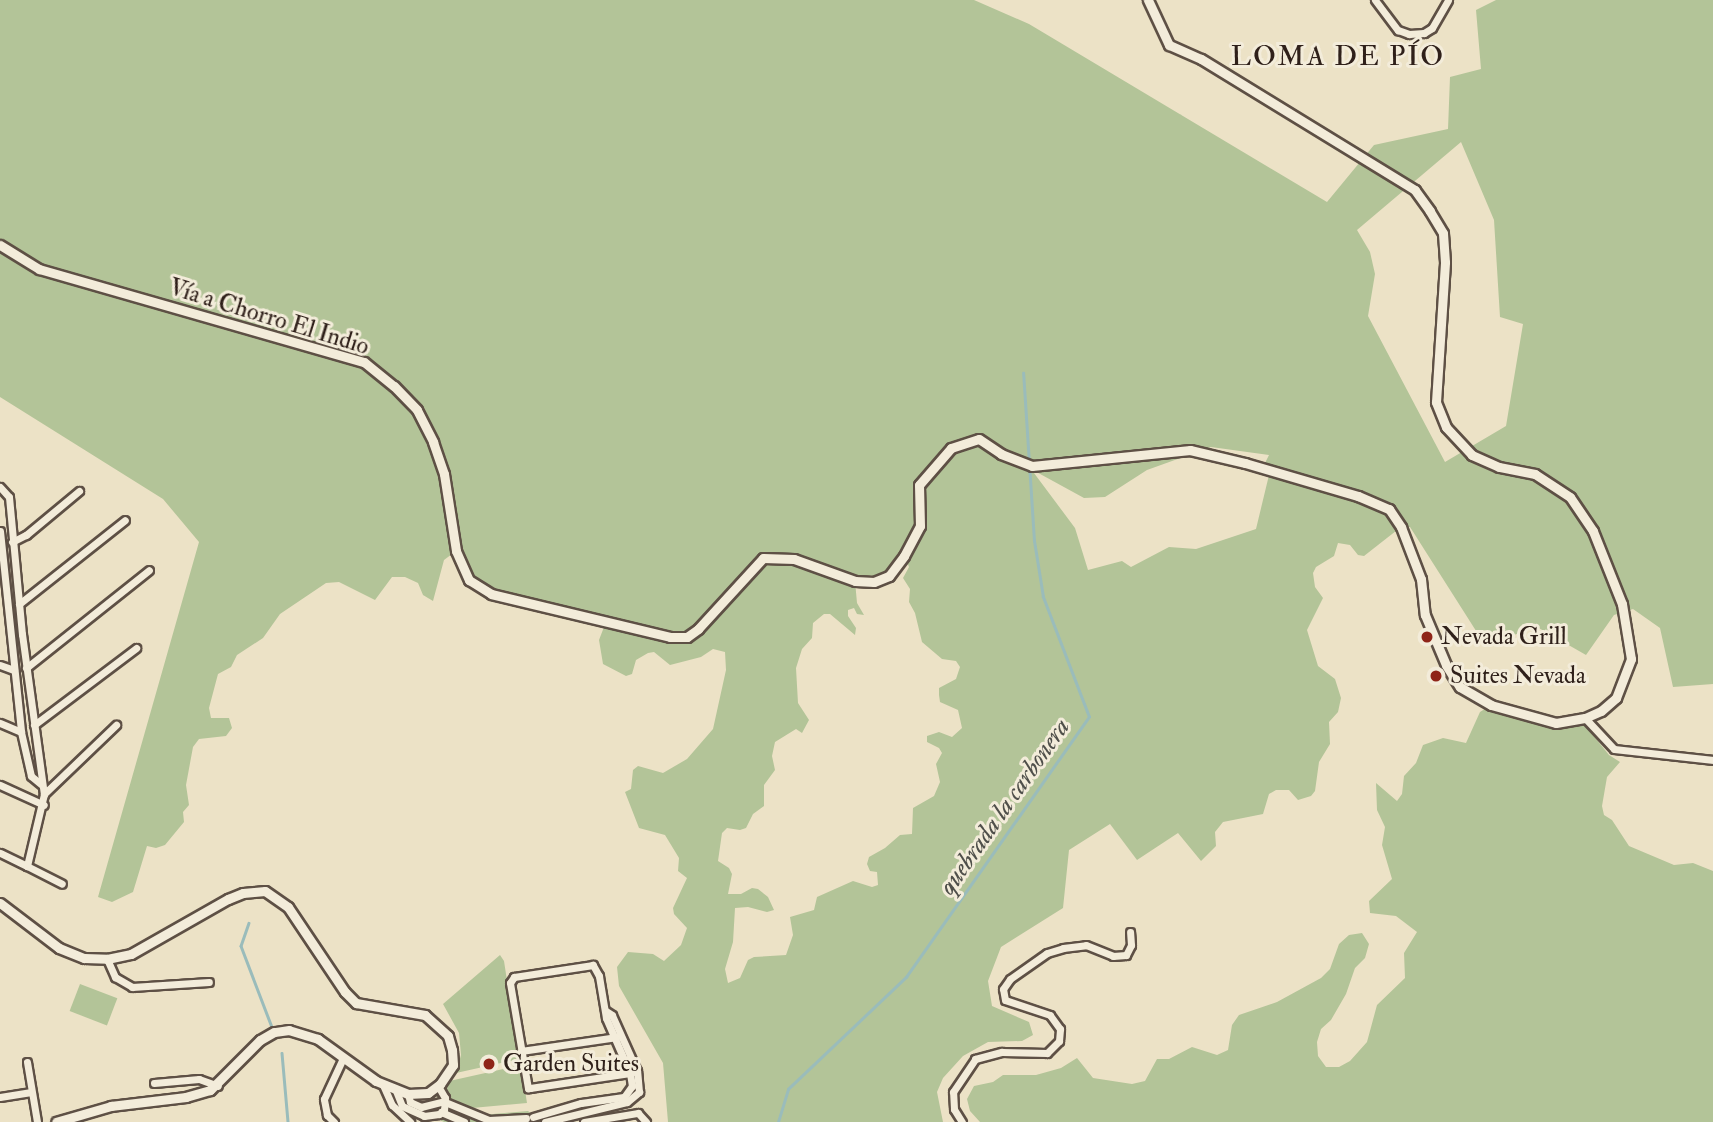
<!DOCTYPE html>
<meta charset="utf-8">
<style>
body{margin:0}
#map{position:relative;width:1713px;height:1122px;overflow:hidden;background:#ece2c6;font-family:"IM FELL Double Pica",serif}
div>[style]{position:absolute}
.green>*{inset:0;background:#b3c498;transform-origin:0 0}
.stream>*{height:2.5px;margin:-1.25px;padding:0 1.25px;transform-origin:1.25px;border-radius:1.25px;background:#9abcbb}
.roads{filter:drop-shadow(2px 0 #5e5045) drop-shadow(-2px 0 #5e5045) drop-shadow(0 2px #5e5045) drop-shadow(0 -2px #5e5045)}
.minor>*{height:7px;margin:-3.5px;padding:0 3.5px;transform-origin:3.5px;border-radius:3.5px;background:#f3ecda}
.tertiary>*{height:9px;margin:-4.5px;padding:0 4.5px;transform-origin:4.5px;border-radius:4.5px;background:#f3ecda}
.dots>*{width:19px;height:19px;translate:-50% -50%;box-sizing:border-box;border:4px solid #f3ecda;border-radius:50%}
span{translate:-50% -50%;white-space:nowrap;text-align:center;line-height:1.15;-webkit-text-stroke:6px #f3ecda;paint-order:stroke}
.street-label{font-size:24px;color:#2f201a}
.poi-label{font-size:24px;color:#2f201a}
.left{translate:0 -50%;text-align:left}
.water-label{font-size:26px;color:#4f4f4a;font-style:italic}
.quarter-label{font-size:28px;color:#2f201a;letter-spacing:2px}
</style>
<div id="map">
<div class="green">
<div style="clip-path:polygon(evenodd,0 0,974px 0,1029px 24px,1327px 202px,1374px 145px,1448px 129px,1450px 77px,1481px 69px,1476px 10px,1496px 0,1713px 0,1713px 684px,1673px 687px,1660px 628px,1633px 609px,1614px 615px,1586px 655px,1537px 627px,1485px 645px,1410px 527px,1401px 527px,1364px 556px,1358px 555px,1350px 545px,1338px 543px,1334px 556px,1316px 567px,1313px 573px,1315px 587px,1323px 598px,1307px 630px,1318px 666px,1335px 679px,1341px 698px,1338px 712px,1329px 722px,1330px 744px,1319px 762px,1315px 791px,1311px 796px,1298px 800px,1289px 790px,1276px 790px,1269px 794px,1263px 814px,1223px 822px,1215px 832px,1216px 846px,1201px 861px,1178px 833px,1137px 860px,1110px 824px,1069px 850px,1063px 908px,1001px 947px,988px 981px,992px 1006px,1029px 1022px,1033px 1035px,1022px 1041px,988px 1042px,963px 1056px,943px 1078px,937px 1092px,943px 1122px,668px 1122px,663px 1063px,619px 986px,617px 967px,628px 952px,653px 954px,664px 961px,681px 945px,687px 928px,674px 914px,673px 908px,687px 878px,678px 871px,679px 858px,665px 835px,639px 828px,625px 792px,631px 789px,633px 770px,638px 766px,663px 773px,687px 759px,713px 729px,726px 670px,725px 652px,713px 649px,701px 657px,670px 665px,654px 652px,648px 653px,636px 660px,632px 674px,626px 676px,603px 664px,599px 640px,604px 627px,658px 635px,491px 594px,469px 580px,456px 551px,444px 560px,433px 601px,423px 595px,418px 583px,405px 577px,392px 577px,375px 600px,339px 582px,326px 583px,280px 614px,263px 638px,237px 655px,231px 667px,218px 674px,209px 708px,211px 718px,229px 718px,232px 728px,226px 736px,199px 739px,193px 747px,186px 785px,189px 805px,183px 812px,184px 822px,165px 845px,156px 848px,147px 846px,133px 892px,112px 902px,98px 897px,199px 542px,163px 499px,0 397px,0 0,1461px 142px,1494px 220px,1500px 317px,1523px 324px,1506px 426px,1445px 462px,1368px 316px,1375px 274px,1370px 252px,1357px 230px,1461px 142px,0 0,1211px 447px,1269px 455px,1262px 469px,1333px 490px,1269px 475px,1256px 529px,1196px 549px,1169px 547px,1131px 567px,1122px 561px,1088px 570px,1075px 528px,1031px 469px,1084px 498px,1105px 497px,1147px 470px,1211px 447px,0 0,905px 557px,909px 567px,903px 578px,910px 589px,909px 602px,915px 613px,922px 642px,942px 659px,956px 661px,960px 667px,956px 679px,939px 688px,939px 695px,940px 702px,958px 710px,962px 728px,952px 737px,939px 732px,927px 736px,927px 742px,939px 748px,942px 753px,936px 764px,940px 782px,934px 796px,913px 808px,912px 834px,900px 835px,885px 848px,869px 857px,867px 864px,870px 871px,877px 872px,878px 885px,872px 887px,853px 881px,817px 897px,814px 910px,790px 917px,793px 935px,786px 955px,754px 957px,748px 960px,740px 978px,728px 983px,725px 969px,733px 942px,735px 908px,748px 907px,767px 912px,774px 910px,768px 897px,758px 889px,752px 888px,741px 894px,728px 894px,732px 874px,729px 868px,718px 861px,722px 833px,727px 828px,740px 830px,746px 828px,753px 814px,764px 806px,764px 785px,775px 770px,772px 756px,775px 742px,796px 729px,802px 733px,809px 720px,798px 703px,796px 668px,802px 649px,812px 638px,813px 623px,824px 614px,830px 614px,855px 635px,856px 628px,848px 616px,848px 610px,854px 608px,857px 614px,864px 615px,857px 603px,855px 581px,889px 576px,905px 557px)"></div>
<div style="clip-path:polygon(1491px 705px,1556px 723px,1581px 720px,1609px 755px,1620px 762px,1607px 777px,1602px 806px,1604px 815px,1612px 820px,1629px 846px,1674px 865px,1693px 863px,1713px 871px,1713px 1122px,980px 1122px,970px 1111px,967px 1099px,974px 1086px,993px 1082px,1003px 1075px,1036px 1075px,1061px 1068px,1077px 1058px,1093px 1078px,1132px 1084px,1145px 1081px,1157px 1059px,1169px 1059px,1192px 1047px,1217px 1055px,1228px 1050px,1232px 1025px,1239px 1015px,1277px 1002px,1321px 978px,1330px 969px,1339px 944px,1349px 935px,1362px 933px,1369px 944px,1365px 958px,1355px 968px,1346px 994px,1331px 1020px,1321px 1029px,1317px 1042px,1318px 1056px,1326px 1067px,1339px 1067px,1350px 1061px,1367px 1042px,1377px 1005px,1405px 978px,1404px 953px,1417px 932px,1396px 916px,1370px 913px,1369px 901px,1392px 879px,1382px 845px,1385px 827px,1377px 810px,1376px 783px,1397px 801px,1402px 794px,1404px 776px,1416px 763px,1423px 745px,1443px 738px,1466px 743px,1480px 712px)"></div>
<div style="clip-path:polygon(500px 955px,504px 961px,519px 1059px,456px 1073px,461px 1055px,459px 1033px,443px 1004px)"></div>
<div style="left:80px;top:984px;width:40px;height:29px;rotate:21deg"></div>
<div style="clip-path:polygon(521px 1065px,527px 1103px,461px 1109px,430px 1094px,445px 1082px)"></div>
<div style="clip-path:polygon(419px 1100px,459px 1117px,528px 1111px,542px 1122px,444px 1122px,409px 1104px)"></div>
</div>
<div class="stream">
<div style="left:249px;top:923px;width:24px;rotate:109deg"></div>
<div style="left:241px;top:946px;width:87px;rotate:69.1deg"></div>
<div style="left:282px;top:1053px;width:69px;rotate:85deg"></div>
<div style="left:778px;top:1122px;width:34px;rotate:-73deg"></div>
<div style="left:788px;top:1089px;width:163px;rotate:-43.5deg"></div>
<div style="left:906px;top:977px;width:318px;rotate:-54.9deg"></div>
<div style="left:1089px;top:717px;width:129px;rotate:-111deg"></div>
<div style="left:1043px;top:597px;width:57px;rotate:-99.1deg"></div>
<div style="left:1034px;top:541px;width:168px;rotate:-93.7deg"></div>
</div>
<div class="roads">
<div class="minor">
<div style="left:1375px;top:0;width:38px;rotate:53deg"></div>
<div style="left:1398px;top:30px;width:12px;rotate:20deg"></div>
<div style="left:1409px;top:34px;width:15px;rotate:-4deg"></div>
<div style="left:1424px;top:33px;width:9px;rotate:-32deg"></div>
<div style="left:1432px;top:28px;width:32px;rotate:-60deg"></div>
<div style="left:0;top:487px;width:13px;rotate:48deg"></div>
<div style="left:9px;top:497px;width:138px;rotate:84.6deg"></div>
<div style="left:22px;top:634px;width:162px;rotate:82.2deg"></div>
<div style="left:44px;top:794px;width:74px;rotate:103.3deg"></div>
<div style="left:27px;top:866px;width:30px;rotate:-154deg"></div>
<div style="left:0;top:531px;width:202px;rotate:84deg"></div>
<div style="left:21px;top:732px;width:45px;rotate:77.2deg"></div>
<div style="left:31px;top:776px;width:13px;rotate:39deg"></div>
<div style="left:12px;top:542px;width:16px;rotate:-27deg"></div>
<div style="left:26px;top:535px;width:69px;rotate:-39.7deg"></div>
<div style="left:19px;top:604px;width:135px;rotate:-38.4deg"></div>
<div style="left:0;top:665px;width:15px;rotate:20deg"></div>
<div style="left:26px;top:668px;width:157px;rotate:-38.5deg"></div>
<div style="left:1585px;top:718px;width:42px;rotate:46.9deg"></div>
<div style="left:1614px;top:749px;width:100px;rotate:6.3deg"></div>
<div style="left:0;top:723px;width:23px;rotate:23deg"></div>
<div style="left:34px;top:725px;width:128px;rotate:-37deg"></div>
<div style="left:0;top:785px;width:48px;rotate:24.4deg"></div>
<div style="left:44px;top:794px;width:100px;rotate:-43.8deg"></div>
<div style="left:27px;top:866px;width:39px;rotate:27deg"></div>
<div style="left:107px;top:959px;width:20px;rotate:66deg"></div>
<div style="left:115px;top:977px;width:20px;rotate:30deg"></div>
<div style="left:132px;top:987px;width:77px;rotate:-3.7deg"></div>
<div style="left:521px;top:1051px;width:97px;rotate:-8.3deg"></div>
<div style="left:27px;top:1062px;width:61px;rotate:80.5deg"></div>
<div style="left:154px;top:1083px;width:45px;rotate:-5.1deg"></div>
<div style="left:199px;top:1079px;width:20px;rotate:20deg"></div>
<div style="left:383px;top:1085px;width:22px;rotate:66deg"></div>
<div style="left:392px;top:1105px;width:25px;rotate:43deg"></div>
<div style="left:396px;top:1091px;width:16px;rotate:68deg"></div>
<div style="left:402px;top:1106px;width:24px;rotate:24deg"></div>
<div style="left:424px;top:1116px;width:15px;rotate:-8deg"></div>
<div style="left:439px;top:1114px;width:6px;rotate:-39deg"></div>
<div style="left:444px;top:1110px;width:12px;rotate:-85deg"></div>
<div style="left:445px;top:1098px;width:14px;rotate:-120deg"></div>
<div style="left:408px;top:1094px;width:8px;rotate:76deg"></div>
<div style="left:410px;top:1102px;width:12px;rotate:24deg"></div>
<div style="left:421px;top:1107px;width:25px;rotate:-14deg"></div>
<div style="left:0;top:1097px;width:30px;rotate:-9deg"></div>
<div style="left:445px;top:1102px;width:48px;rotate:22.2deg"></div>
<div style="left:489px;top:1120px;width:37px;rotate:-3deg"></div>
<div style="left:441px;top:1112px;width:25px;rotate:23deg"></div>
<div style="left:533px;top:1117px;width:50px;rotate:-16.3deg"></div>
<div style="left:581px;top:1103px;width:43px;rotate:-7.9deg"></div>
<div style="left:624px;top:1097px;width:14px;rotate:-54deg"></div>
<div style="left:632px;top:1086px;width:13px;rotate:-99deg"></div>
<div style="left:630px;top:1073px;width:60px;rotate:-113.6deg"></div>
<div style="left:606px;top:1018px;width:43px;rotate:-99.5deg"></div>
<div style="left:599px;top:976px;width:13px;rotate:-119deg"></div>
<div style="left:593px;top:965px;width:80px;rotate:171.4deg"></div>
<div style="left:514px;top:977px;width:7px;rotate:124deg"></div>
<div style="left:510px;top:983px;width:107px;rotate:80.3deg"></div>
<div style="left:528px;top:1088px;width:2px"></div>
<div style="left:530px;top:1088px;width:101px;rotate:-8.5deg"></div>
<div style="left:630px;top:1073px;width:7px;rotate:-16deg"></div>
<div style="left:334px;top:1122px;width:10px;rotate:-135deg"></div>
<div style="left:327px;top:1115px;width:16px;rotate:-101deg"></div>
<div style="left:324px;top:1099px;width:45px;rotate:-65.1deg"></div>
<div style="left:545px;top:1122px;width:84px;rotate:-13.7deg"></div>
<div style="left:627px;top:1102px;width:16px;rotate:-40deg"></div>
<div style="left:639px;top:1092px;width:21px;rotate:-95deg"></div>
<div style="left:637px;top:1071px;width:61px;rotate:-114.1deg"></div>
<div style="left:612px;top:1015px;width:7px;rotate:-146deg"></div>
<div style="left:584px;top:1122px;width:55px;rotate:-9.5deg"></div>
<div style="left:638px;top:1113px;width:12px;rotate:48deg"></div>
<div style="left:962px;top:1122px;width:15px;rotate:-122deg"></div>
<div style="left:954px;top:1109px;width:17px;rotate:-93deg"></div>
<div style="left:953px;top:1092px;width:40px;rotate:-56deg"></div>
<div style="left:975px;top:1059px;width:28px;rotate:-15deg"></div>
<div style="left:1002px;top:1052px;width:45px;rotate:1.3deg"></div>
<div style="left:1047px;top:1053px;width:17px;rotate:-45deg"></div>
<div style="left:1059px;top:1041px;width:12px;rotate:-85deg"></div>
<div style="left:1060px;top:1029px;width:17px;rotate:-126deg"></div>
<div style="left:1050px;top:1015px;width:47px;rotate:-161.6deg"></div>
<div style="left:1005px;top:1000px;width:11px;rotate:-100deg"></div>
<div style="left:1003px;top:989px;width:12px;rotate:-55deg"></div>
<div style="left:1010px;top:979px;width:45px;rotate:-35.1deg"></div>
<div style="left:1047px;top:953px;width:17px;rotate:-17deg"></div>
<div style="left:1063px;top:948px;width:23px;rotate:-7deg"></div>
<div style="left:1086px;top:945px;width:29px;rotate:22deg"></div>
<div style="left:1113px;top:956px;width:13px;rotate:-4deg"></div>
<div style="left:1126px;top:955px;width:11px;rotate:-63deg"></div>
<div style="left:1131px;top:945px;width:13px;rotate:-94deg"></div>
</div>
<div class="tertiary">
<div style="left:0;top:245px;width:46px;rotate:31.6deg"></div>
<div style="left:39px;top:269px;width:338px;rotate:16deg"></div>
<div style="left:364px;top:362px;width:38px;rotate:39deg"></div>
<div style="left:394px;top:386px;width:33px;rotate:46deg"></div>
<div style="left:417px;top:410px;width:36px;rotate:63deg"></div>
<div style="left:433px;top:442px;width:34px;rotate:71deg"></div>
<div style="left:444px;top:474px;width:78px;rotate:81.1deg"></div>
<div style="left:456px;top:551px;width:32px;rotate:66deg"></div>
<div style="left:469px;top:580px;width:26px;rotate:32deg"></div>
<div style="left:491px;top:594px;width:184px;rotate:13.5deg"></div>
<div style="left:670px;top:637px;width:17px"></div>
<div style="left:687px;top:637px;width:14px;rotate:-36deg"></div>
<div style="left:698px;top:629px;width:96px;rotate:-47.5deg"></div>
<div style="left:763px;top:558px;width:31px;rotate:2deg"></div>
<div style="left:794px;top:559px;width:65px;rotate:19.8deg"></div>
<div style="left:855px;top:581px;width:19px;rotate:3deg"></div>
<div style="left:874px;top:582px;width:16px;rotate:-22deg"></div>
<div style="left:889px;top:576px;width:25px;rotate:-53deg"></div>
<div style="left:904px;top:556px;width:34px;rotate:-62deg"></div>
<div style="left:920px;top:526px;width:41px;rotate:-91.4deg"></div>
<div style="left:919px;top:485px;width:49px;rotate:-49.1deg"></div>
<div style="left:951px;top:448px;width:29px;rotate:-18deg"></div>
<div style="left:979px;top:439px;width:27px;rotate:34deg"></div>
<div style="left:1001px;top:454px;width:33px;rotate:21deg"></div>
<div style="left:1032px;top:466px;width:159px;rotate:-5.8deg"></div>
<div style="left:1190px;top:450px;width:57px;rotate:13.3deg"></div>
<div style="left:1245px;top:463px;width:118px;rotate:16.3deg"></div>
<div style="left:1358px;top:496px;width:34px;rotate:23deg"></div>
<div style="left:1389px;top:509px;width:22px;rotate:56deg"></div>
<div style="left:1401px;top:527px;width:56px;rotate:69deg"></div>
<div style="left:1421px;top:579px;width:36px;rotate:84deg"></div>
<div style="left:1425px;top:615px;width:54px;rotate:67.2deg"></div>
<div style="left:1446px;top:665px;width:26px;rotate:58deg"></div>
<div style="left:1460px;top:687px;width:36px;rotate:30deg"></div>
<div style="left:1491px;top:705px;width:67px;rotate:15.5deg"></div>
<div style="left:1556px;top:723px;width:29px;rotate:-10deg"></div>
<div style="left:1585px;top:718px;width:17px;rotate:-24deg"></div>
<div style="left:1601px;top:711px;width:20px;rotate:-41deg"></div>
<div style="left:1616px;top:698px;width:42px;rotate:-69deg"></div>
<div style="left:1631px;top:659px;width:56px;rotate:-99.3deg"></div>
<div style="left:1622px;top:604px;width:79px;rotate:-111.7deg"></div>
<div style="left:1593px;top:531px;width:41px;rotate:-124.1deg"></div>
<div style="left:1570px;top:497px;width:42px;rotate:-146.7deg"></div>
<div style="left:1535px;top:474px;width:37px;rotate:-169deg"></div>
<div style="left:1499px;top:467px;width:30px;rotate:-156deg"></div>
<div style="left:1472px;top:455px;width:38px;rotate:-133deg"></div>
<div style="left:1446px;top:427px;width:27px;rotate:-112deg"></div>
<div style="left:1436px;top:402px;width:140px;rotate:-86.3deg"></div>
<div style="left:1445px;top:262px;width:29px;rotate:-94deg"></div>
<div style="left:1443px;top:233px;width:26px;rotate:-121deg"></div>
<div style="left:1430px;top:211px;width:26px;rotate:-126deg"></div>
<div style="left:1415px;top:190px;width:251px;rotate:-148.5deg"></div>
<div style="left:1201px;top:59px;width:35px;rotate:-156deg"></div>
<div style="left:1169px;top:45px;width:50px;rotate:-115deg"></div>
<div style="left:0;top:903px;width:74px;rotate:37.3deg"></div>
<div style="left:59px;top:948px;width:27px;rotate:22deg"></div>
<div style="left:84px;top:958px;width:23px;rotate:2deg"></div>
<div style="left:107px;top:959px;width:25px;rotate:-12deg"></div>
<div style="left:131px;top:954px;width:112px;rotate:-29.6deg"></div>
<div style="left:228px;top:899px;width:16px;rotate:-22deg"></div>
<div style="left:243px;top:893px;width:22px;rotate:-5deg"></div>
<div style="left:265px;top:891px;width:28px;rotate:35deg"></div>
<div style="left:288px;top:907px;width:102px;rotate:56.2deg"></div>
<div style="left:345px;top:992px;width:16px;rotate:45deg"></div>
<div style="left:356px;top:1003px;width:70px;rotate:9.9deg"></div>
<div style="left:425px;top:1015px;width:31px;rotate:42deg"></div>
<div style="left:448px;top:1036px;width:15px;rotate:74deg"></div>
<div style="left:452px;top:1050px;width:15px;rotate:86deg"></div>
<div style="left:453px;top:1065px;width:23px;rotate:124deg"></div>
<div style="left:440px;top:1084px;width:15px;rotate:143deg"></div>
<div style="left:428px;top:1093px;width:20px;rotate:177deg"></div>
<div style="left:408px;top:1094px;width:35px;rotate:-158deg"></div>
<div style="left:376px;top:1081px;width:72px;rotate:-144.1deg"></div>
<div style="left:318px;top:1039px;width:30px;rotate:-163deg"></div>
<div style="left:289px;top:1030px;width:15px;rotate:172deg"></div>
<div style="left:274px;top:1032px;width:16px;rotate:150deg"></div>
<div style="left:260px;top:1040px;width:71px;rotate:135deg"></div>
<div style="left:210px;top:1090px;width:25px;rotate:164deg"></div>
<div style="left:186px;top:1097px;width:76px;rotate:173.2deg"></div>
<div style="left:111px;top:1106px;width:57px;rotate:163.8deg"></div>
</div>
</div>
<div class="dots">
<div style="left:1427px;top:637px;background:#8f2418"></div>
<div style="left:1436px;top:676px;background:#8f2418"></div>
<div style="left:489px;top:1064px;background:#8f2418"></div>
</div>
<div class="street-label">
<span style="left:269px;top:317px;rotate:17deg">Vía a Chorro El Indio</span>
</div>
<div class="poi-label">
<span class="left" style="left:1441px;top:637px">Nevada Grill</span>
<span class="left" style="left:1450px;top:676px">Suites Nevada</span>
<span class="left" style="left:503px;top:1064px">Garden Suites</span>
</div>
<div class="water-label">
<span style="left:1005px;top:807px;rotate:-55deg">quebrada la carbonera</span>
</div>
<div class="quarter-label">
<span style="left:1338px;top:57px">LOMA DE PÍO</span>
</div>
</div>
